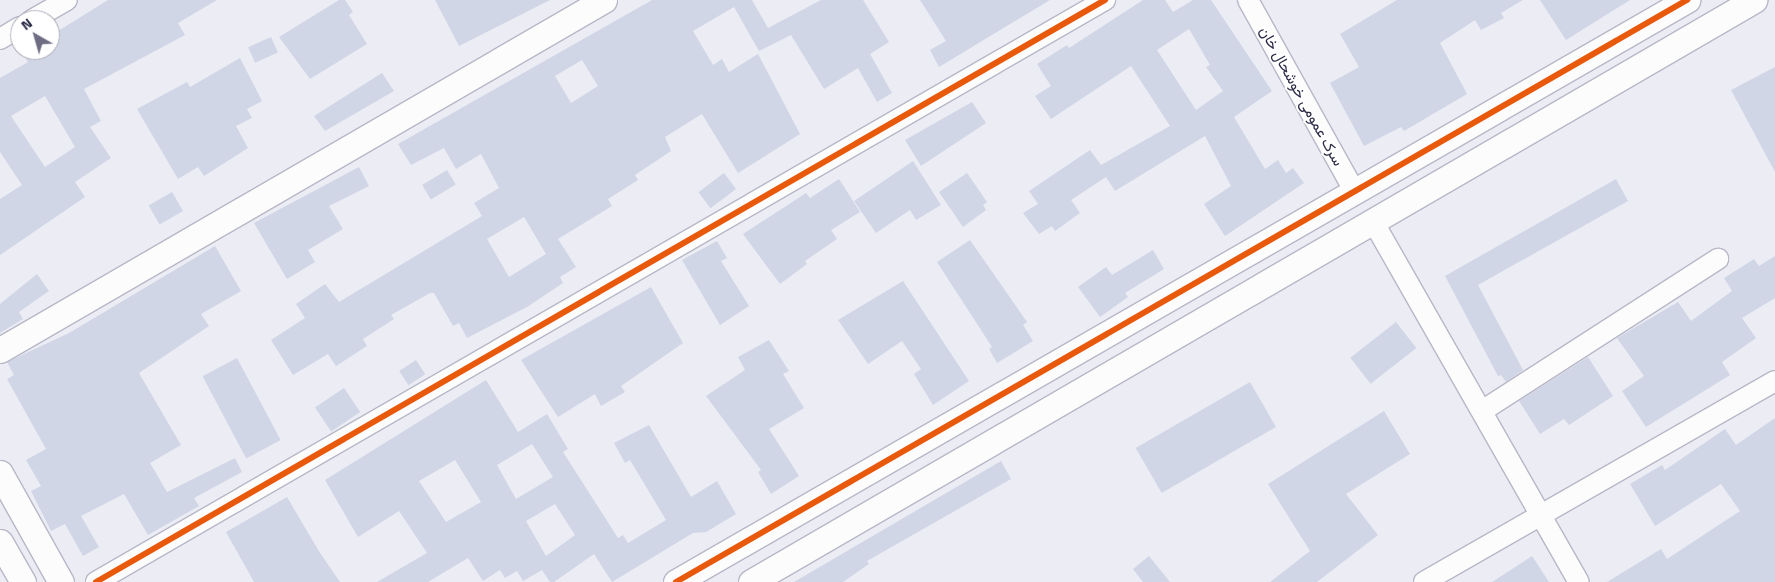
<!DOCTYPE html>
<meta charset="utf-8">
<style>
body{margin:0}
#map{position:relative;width:1775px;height:582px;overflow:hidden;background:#ececf4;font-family:"Titillium Web",Vazirmatn,sans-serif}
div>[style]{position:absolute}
.building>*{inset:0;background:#d0d6e6;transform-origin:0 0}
.roads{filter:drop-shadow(1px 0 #b7b7c7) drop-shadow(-1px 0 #b7b7c7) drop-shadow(0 1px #b7b7c7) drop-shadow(0 -1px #b7b7c7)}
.minor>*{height:20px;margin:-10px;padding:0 10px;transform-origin:10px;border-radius:10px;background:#fcfcfd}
.tertiary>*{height:25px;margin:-12.5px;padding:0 12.5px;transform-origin:12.5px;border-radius:12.5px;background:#fcfcfd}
.cycleway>*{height:6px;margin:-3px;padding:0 3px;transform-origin:3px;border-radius:3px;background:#e8590c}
span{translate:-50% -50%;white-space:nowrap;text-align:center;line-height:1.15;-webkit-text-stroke:4px #fff;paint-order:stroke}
.street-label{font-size:15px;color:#2a2946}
.north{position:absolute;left:10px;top:10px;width:50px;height:50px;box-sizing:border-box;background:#fff;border:1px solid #aaa9b5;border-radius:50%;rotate:322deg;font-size:14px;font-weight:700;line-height:20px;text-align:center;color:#2a2946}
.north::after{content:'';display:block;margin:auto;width:18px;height:22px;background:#6e6d83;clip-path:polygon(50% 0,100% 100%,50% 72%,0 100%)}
</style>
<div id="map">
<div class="building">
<div style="clip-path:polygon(evenodd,108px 0,217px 0,178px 23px,185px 35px,84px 89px,101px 121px,90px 127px,111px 158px,75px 182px,85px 197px,0 255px,0 199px,22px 185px,0 152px,0 78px,28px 62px,20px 50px,50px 50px,50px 36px,108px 0,45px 96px,75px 147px,45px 167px,11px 116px,45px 96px)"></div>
<div style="clip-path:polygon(339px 0,345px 0,353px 12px,349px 15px,367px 44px,310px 79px,279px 37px)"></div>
<div style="clip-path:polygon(435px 0,550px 0,459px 46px)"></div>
<div style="clip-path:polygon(evenodd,652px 0,752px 0,768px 28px,821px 0,863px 0,889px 42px,870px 54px,892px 93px,877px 102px,858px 68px,824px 89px,791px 35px,759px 51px,734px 7px,693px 31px,713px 65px,722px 59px,729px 72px,758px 54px,800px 134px,738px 173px,702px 114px,665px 137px,671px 151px,635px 175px,638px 180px,608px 199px,612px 206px,558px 239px,576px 267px,560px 277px,563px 283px,527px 307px,467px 338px,459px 323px,453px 326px,434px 293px,430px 293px,391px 315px,394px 319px,363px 339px,367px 346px,336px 366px,328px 354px,293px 375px,271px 340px,305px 318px,296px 304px,325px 284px,339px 302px,482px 216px,474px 203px,499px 188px,481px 154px,456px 169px,444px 148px,411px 165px,398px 144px,652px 0,582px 60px,598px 86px,571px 103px,555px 76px,582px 60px,652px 0,524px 217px,546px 254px,509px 277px,487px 239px,524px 217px)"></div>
<div style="clip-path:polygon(920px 0,1050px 0,939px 67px,930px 50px,946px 41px)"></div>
<div style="clip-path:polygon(evenodd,1143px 0,1165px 0,1173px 12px,1193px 0,1211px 0,1272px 91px,1234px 117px,1265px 169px,1278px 160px,1286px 173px,1293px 168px,1304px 183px,1225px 236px,1204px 204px,1231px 186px,1205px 136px,1115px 191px,1106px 177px,1071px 200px,1080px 213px,1055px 231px,1052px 226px,1039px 234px,1023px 213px,1038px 204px,1029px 191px,1090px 150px,1101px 165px,1170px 126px,1131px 66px,1051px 119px,1035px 96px,1051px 86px,1037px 64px,1067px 45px,1069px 48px,1143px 0,1189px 29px,1210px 65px,1206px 67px,1223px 91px,1196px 110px,1157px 50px,1189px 29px)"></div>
<div style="clip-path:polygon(1397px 0,1523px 0,1501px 13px,1504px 18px,1481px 30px,1475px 20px,1440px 43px,1467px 94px,1404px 131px,1401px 127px,1364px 146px,1330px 83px,1359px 67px,1340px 34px)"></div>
<div style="clip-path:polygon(1540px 0,1630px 0,1566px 40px)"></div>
<div style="left:271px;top:37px;width:17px;height:25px;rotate:66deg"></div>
<div style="clip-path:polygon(240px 58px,262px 101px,247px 109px,252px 118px,236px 126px,248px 148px,204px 176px,198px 167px,178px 179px,137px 109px,187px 82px,190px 87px)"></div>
<div style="clip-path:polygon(1775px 67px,1775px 172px,1731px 90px)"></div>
<div style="clip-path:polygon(382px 73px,394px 91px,325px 131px,314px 116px)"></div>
<div style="clip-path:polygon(972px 102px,986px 123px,921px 166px,905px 140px)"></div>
<div style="clip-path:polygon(913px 161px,941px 205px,916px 220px,910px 210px,876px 233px,854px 201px)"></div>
<div style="clip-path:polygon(359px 167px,369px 186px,329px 206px,343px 229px,308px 250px,315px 262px,287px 279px,254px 223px)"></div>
<div style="left:447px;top:170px;width:17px;height:29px;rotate:59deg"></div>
<div style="left:724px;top:173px;width:20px;height:32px;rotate:53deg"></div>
<div style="clip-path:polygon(967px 173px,987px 202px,983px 205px,986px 210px,963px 227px,939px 192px)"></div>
<div style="clip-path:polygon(839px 179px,860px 212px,831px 230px,837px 239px,805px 261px,807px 264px,780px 284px,743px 234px,806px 193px,810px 198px)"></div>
<div style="clip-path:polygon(1616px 179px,1628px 201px,1478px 285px,1523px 370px,1506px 382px,1501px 375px,1498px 376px,1445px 276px)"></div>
<div style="left:172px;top:192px;width:22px;height:27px;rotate:60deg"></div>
<div style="clip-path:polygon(970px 240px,1027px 322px,1023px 325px,1033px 341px,997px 363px,989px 349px,992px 347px,937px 262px)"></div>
<div style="clip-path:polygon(717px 241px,727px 258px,721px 261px,749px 306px,720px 325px,682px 260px)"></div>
<div style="clip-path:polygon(215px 246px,241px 291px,201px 314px,209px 326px,139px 373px,181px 445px,150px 463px,167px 492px,235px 458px,242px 472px,194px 498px,199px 506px,148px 535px,124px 494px,81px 516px,99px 547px,83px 556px,65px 524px,51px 531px,31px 491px,41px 486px,26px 460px,46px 449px,7px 379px,14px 375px,7px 362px,69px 333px)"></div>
<div style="clip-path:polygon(1153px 250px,1164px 269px,1125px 293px,1128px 297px,1100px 317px,1078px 287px,1106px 267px,1112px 275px)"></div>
<div style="clip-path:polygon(1775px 256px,1775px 298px,1742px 318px,1756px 338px,1722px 362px,1730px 375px,1646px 427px,1622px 391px,1644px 376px,1617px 338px,1678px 302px,1691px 321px,1732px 291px,1724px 278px,1754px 259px,1759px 266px)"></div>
<div style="clip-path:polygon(37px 274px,49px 291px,19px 312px,23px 319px,0 333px,0 304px)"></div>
<div style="clip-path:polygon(903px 281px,969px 381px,933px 405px,914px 374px,921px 369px,902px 341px,868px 364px,838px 320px)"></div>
<div style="clip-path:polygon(651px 287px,683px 343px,621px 386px,625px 392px,601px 406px,595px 394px,558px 417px,521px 360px)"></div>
<div style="left:1396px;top:322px;width:33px;height:58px;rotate:52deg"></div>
<div style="clip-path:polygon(769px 340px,789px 371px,783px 374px,804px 408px,769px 429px,799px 476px,771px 494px,758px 472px,761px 470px,706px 396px,745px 370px,738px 357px)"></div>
<div style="clip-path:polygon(1588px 357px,1613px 396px,1569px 425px,1564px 419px,1540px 434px,1519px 401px)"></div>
<div style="left:237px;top:358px;width:93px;height:39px;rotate:62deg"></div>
<div style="left:416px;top:360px;width:17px;height:20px;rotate:57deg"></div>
<div style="clip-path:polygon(evenodd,486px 380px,518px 432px,547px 414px,568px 449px,563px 452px,618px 538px,623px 535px,628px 543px,666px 520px,630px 460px,625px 463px,614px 443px,649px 425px,691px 497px,717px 481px,736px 514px,706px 532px,693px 533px,612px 582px,594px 554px,554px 582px,550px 582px,542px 570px,523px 581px,517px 571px,505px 578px,500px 570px,483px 581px,468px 558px,428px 582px,377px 582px,427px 553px,399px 511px,358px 537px,325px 480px,486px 380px,532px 444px,553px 477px,516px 499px,497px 465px,532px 444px,486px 380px,455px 460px,481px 502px,446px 522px,419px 481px,455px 460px,486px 380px,555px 504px,575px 535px,546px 556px,526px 521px,555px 504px)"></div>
<div style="left:1250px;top:382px;width:52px;height:132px;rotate:60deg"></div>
<div style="left:344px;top:388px;width:29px;height:35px;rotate:56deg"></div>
<div style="clip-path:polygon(1384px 411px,1410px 454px,1346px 494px,1378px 535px,1317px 582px,1270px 582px,1310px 551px,1268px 484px)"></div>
<div style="clip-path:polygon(1775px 418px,1775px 582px,1607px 582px,1661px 549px,1667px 559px,1740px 511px,1721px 484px,1655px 526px,1630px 484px,1662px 465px,1665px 470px,1725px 429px,1736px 445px)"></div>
<div style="clip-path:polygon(1001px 461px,1011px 479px,867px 561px,869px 564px,843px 582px,794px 582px)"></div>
<div style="clip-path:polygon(287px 497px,320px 553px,340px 582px,254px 582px,226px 532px)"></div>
<div style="clip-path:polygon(1149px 556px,1170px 582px,1143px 582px,1133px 569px)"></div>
<div style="clip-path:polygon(1532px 556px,1549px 582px,1492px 582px)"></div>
</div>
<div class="roads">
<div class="minor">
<div style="left:1248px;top:0;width:220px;rotate:60.9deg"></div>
<div style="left:32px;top:20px;width:40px;rotate:-29.7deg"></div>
<div style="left:0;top:39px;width:23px;rotate:-31deg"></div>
<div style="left:1374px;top:223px;width:413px;rotate:60.3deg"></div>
<div style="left:1482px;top:411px;width:281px;rotate:-32.8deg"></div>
<div style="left:96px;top:582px;width:1165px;rotate:-29.98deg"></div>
<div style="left:1424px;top:582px;width:404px;rotate:-29.8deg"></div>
</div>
<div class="tertiary">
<div style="left:0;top:350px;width:698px;rotate:-30.09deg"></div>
<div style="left:0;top:473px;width:125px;rotate:60.8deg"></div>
<div style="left:0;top:542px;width:46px;rotate:60.1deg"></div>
<div style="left:676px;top:582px;width:1167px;rotate:-29.93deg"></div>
<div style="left:751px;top:582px;width:1160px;rotate:-30.12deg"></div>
</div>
</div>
<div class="cycleway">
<div style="left:96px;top:582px;width:1165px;rotate:-29.98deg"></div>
<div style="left:676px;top:582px;width:1167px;rotate:-29.93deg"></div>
</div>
<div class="street-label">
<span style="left:1302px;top:96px;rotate:61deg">سرک عمومی خوشحال خان</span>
</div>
<div class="north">N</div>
</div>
